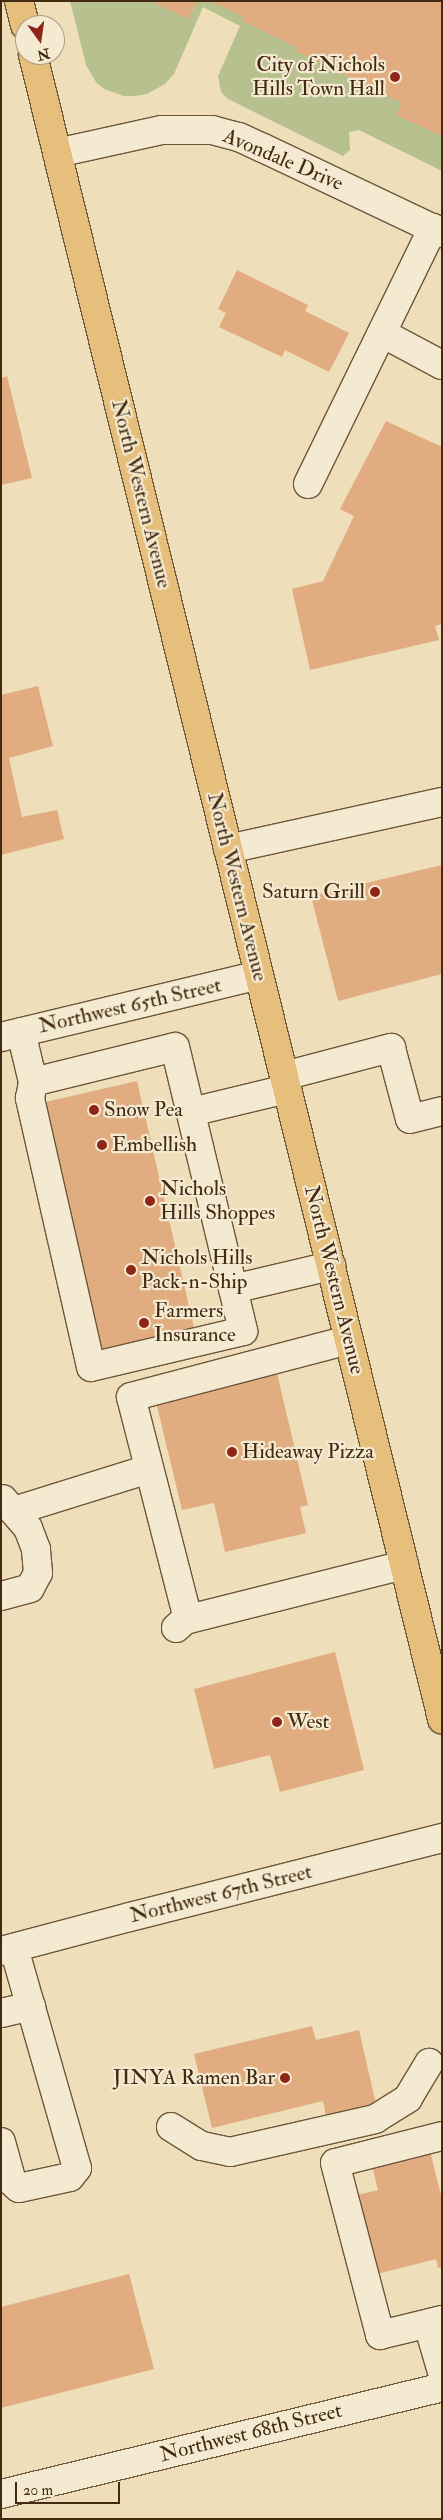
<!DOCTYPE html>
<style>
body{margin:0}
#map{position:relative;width:443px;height:2520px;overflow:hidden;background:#eedeb9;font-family:"IM FELL Double Pica",serif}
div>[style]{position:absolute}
.green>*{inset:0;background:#b7c190}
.building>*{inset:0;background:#e2ac81;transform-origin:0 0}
.roads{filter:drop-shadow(1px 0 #6d563a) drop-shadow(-1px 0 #6d563a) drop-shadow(0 1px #6d563a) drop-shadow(0 -1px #6d563a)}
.minor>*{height:28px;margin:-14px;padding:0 14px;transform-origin:14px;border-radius:14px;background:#f4ead2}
.major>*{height:28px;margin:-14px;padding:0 14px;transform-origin:14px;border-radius:14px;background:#e7bf7c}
.dots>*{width:14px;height:14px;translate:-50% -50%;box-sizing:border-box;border:2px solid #f4ead2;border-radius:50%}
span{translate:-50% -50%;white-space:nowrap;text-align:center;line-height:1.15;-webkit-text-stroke:4.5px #f4ead2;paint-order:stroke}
.poi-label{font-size:21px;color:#422910}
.right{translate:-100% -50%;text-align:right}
.left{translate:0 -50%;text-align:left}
.street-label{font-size:21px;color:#422910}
.frame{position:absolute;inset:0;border:2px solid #422910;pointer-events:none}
.north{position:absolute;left:15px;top:15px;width:50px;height:50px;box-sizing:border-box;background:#f4ead2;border:1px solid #ad9d84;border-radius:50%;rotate:166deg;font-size:14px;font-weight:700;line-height:20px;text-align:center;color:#422910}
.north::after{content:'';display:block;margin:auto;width:18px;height:22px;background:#8f2418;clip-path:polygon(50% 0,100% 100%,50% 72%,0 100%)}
.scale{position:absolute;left:15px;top:2482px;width:105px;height:22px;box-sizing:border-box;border:2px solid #422910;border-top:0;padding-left:6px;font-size:15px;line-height:18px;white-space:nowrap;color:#422910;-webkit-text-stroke:4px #f4ead2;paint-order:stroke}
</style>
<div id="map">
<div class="green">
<div style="clip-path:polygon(70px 1px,442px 1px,442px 171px,359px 130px,349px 132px,350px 150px,343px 156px,228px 99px,221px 92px,218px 76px,240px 26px,203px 7px,174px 74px,165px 84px,147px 94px,135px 96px,124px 96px,104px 89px,96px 82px,86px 65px)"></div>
</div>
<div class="building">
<div style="clip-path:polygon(150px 1px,197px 1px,188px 19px)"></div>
<div style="clip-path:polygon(210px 1px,442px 1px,442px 136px,396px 115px,402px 103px,296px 51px,298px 48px,242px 21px,244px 17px)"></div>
<div style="clip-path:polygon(237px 270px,308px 305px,305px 311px,349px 333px,329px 372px,285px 350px,282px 357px,219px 327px,226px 313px,218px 309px)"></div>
<div style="clip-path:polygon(7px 376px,32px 478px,1px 485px,1px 378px)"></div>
<div style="clip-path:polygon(386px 421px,442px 447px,442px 624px,435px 626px,439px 640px,310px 670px,292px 589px,323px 581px,354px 516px,340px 509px)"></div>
<div style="clip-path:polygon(38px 686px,53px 746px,9px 758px,22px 817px,57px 810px,64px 839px,1px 855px,1px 695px)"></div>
<div style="clip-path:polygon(442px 865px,442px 974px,338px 1001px,311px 896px)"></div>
<div style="left:137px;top:1081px;width:255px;height:96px;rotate:77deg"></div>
<div style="clip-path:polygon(277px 1373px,308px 1505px,300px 1507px,306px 1533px,225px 1552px,214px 1503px,182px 1510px,156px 1402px)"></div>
<div style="clip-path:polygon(335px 1652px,364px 1770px,280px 1792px,270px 1755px,214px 1769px,194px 1689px)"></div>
<div style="clip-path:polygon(312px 2026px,316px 2040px,359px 2030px,376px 2104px,326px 2116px,323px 2101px,212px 2128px,194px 2054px)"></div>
<div style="clip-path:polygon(428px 2143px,442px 2199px,442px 2267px,438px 2268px,436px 2259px,377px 2274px,357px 2195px,378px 2190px,370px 2158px)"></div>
<div style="clip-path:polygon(129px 2274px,154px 2369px,1px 2408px,1px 2307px)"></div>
</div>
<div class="roads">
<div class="minor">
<div style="left:57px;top:153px;width:107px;rotate:-12.4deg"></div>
<div style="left:162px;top:130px;width:50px"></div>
<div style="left:212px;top:130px;width:28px;rotate:15deg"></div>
<div style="left:239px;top:137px;width:26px;rotate:25deg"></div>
<div style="left:263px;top:148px;width:198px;rotate:25.4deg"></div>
<div style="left:382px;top:333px;width:68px;rotate:28.1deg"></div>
<div style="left:308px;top:484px;width:285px;rotate:-64deg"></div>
<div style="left:228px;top:849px;width:219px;rotate:-12.4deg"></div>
<div style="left:21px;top:1032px;width:51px;rotate:76.5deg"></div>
<div style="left:33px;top:1082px;width:146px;rotate:-13.8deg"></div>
<div style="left:175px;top:1047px;width:292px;rotate:76.5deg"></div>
<div style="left:243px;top:1331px;width:156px;rotate:166.7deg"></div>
<div style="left:91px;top:1367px;width:276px;rotate:-102.8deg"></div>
<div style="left:30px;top:1098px;width:16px;rotate:-79deg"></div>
<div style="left:1px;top:1037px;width:265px;rotate:-13.5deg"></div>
<div style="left:284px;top:1076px;width:111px;rotate:-14.7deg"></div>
<div style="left:391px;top:1048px;width:73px;rotate:75deg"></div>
<div style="left:410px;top:1119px;width:33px;rotate:-14deg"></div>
<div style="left:191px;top:1112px;width:99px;rotate:-13.5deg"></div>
<div style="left:233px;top:1289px;width:101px;rotate:-13.2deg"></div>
<div style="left:14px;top:1511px;width:141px;rotate:-17.3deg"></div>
<div style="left:1px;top:1596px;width:30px;rotate:-15deg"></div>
<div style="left:30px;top:1588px;width:17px;rotate:-62deg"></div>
<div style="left:38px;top:1573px;width:24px;rotate:-95deg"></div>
<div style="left:36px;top:1549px;width:22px;rotate:-111deg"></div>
<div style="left:28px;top:1528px;width:38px;rotate:-131deg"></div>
<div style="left:188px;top:1619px;width:229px;rotate:-104.4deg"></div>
<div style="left:131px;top:1397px;width:225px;rotate:-14.7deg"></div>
<div style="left:176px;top:1628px;width:12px;rotate:-42deg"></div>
<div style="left:185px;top:1620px;width:226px;rotate:-14.1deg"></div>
<div style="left:1px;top:1951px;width:133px;rotate:-14.8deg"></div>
<div style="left:130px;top:1917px;width:322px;rotate:-14.2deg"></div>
<div style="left:1px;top:2013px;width:31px;rotate:-13deg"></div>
<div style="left:171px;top:2127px;width:36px;rotate:32deg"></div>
<div style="left:202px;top:2146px;width:29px;rotate:12deg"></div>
<div style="left:230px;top:2152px;width:149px;rotate:-12.8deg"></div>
<div style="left:375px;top:2119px;width:39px;rotate:-32deg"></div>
<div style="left:408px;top:2098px;width:41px;rotate:-59deg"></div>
<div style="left:442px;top:2136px;width:110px;rotate:165.8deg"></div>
<div style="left:335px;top:2163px;width:178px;rotate:75.3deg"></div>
<div style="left:380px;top:2335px;width:64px;rotate:-13.6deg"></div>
<div style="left:1px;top:2142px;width:41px;rotate:74.6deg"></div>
<div style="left:12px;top:2182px;width:9px;rotate:41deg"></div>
<div style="left:19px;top:2188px;width:52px;rotate:-12.2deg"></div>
<div style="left:70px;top:2177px;width:11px;rotate:-52deg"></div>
<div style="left:77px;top:2168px;width:229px;rotate:-106deg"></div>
<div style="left:428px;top:2324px;width:50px;rotate:73.7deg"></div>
<div style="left:1px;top:2494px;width:454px;rotate:-13.6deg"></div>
</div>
<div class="major">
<div style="left:19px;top:1px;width:25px;rotate:76deg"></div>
<div style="left:33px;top:55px;width:1714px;rotate:76.19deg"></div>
</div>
</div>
<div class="dots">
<div style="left:395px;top:77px;background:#8f2418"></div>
<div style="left:375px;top:892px;background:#8f2418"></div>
<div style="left:94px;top:1110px;background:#8f2418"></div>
<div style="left:102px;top:1145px;background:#8f2418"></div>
<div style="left:150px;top:1201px;background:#8f2418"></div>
<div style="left:131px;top:1270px;background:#8f2418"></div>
<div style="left:144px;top:1323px;background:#8f2418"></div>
<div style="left:232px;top:1452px;background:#8f2418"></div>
<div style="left:277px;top:1722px;background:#8f2418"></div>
<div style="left:285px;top:2078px;background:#8f2418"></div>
</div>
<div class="poi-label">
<span class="right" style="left:385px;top:77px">City of Nichols<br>Hills Town Hall</span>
<span class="right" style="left:365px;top:892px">Saturn Grill</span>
<span class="left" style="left:104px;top:1110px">Snow Pea</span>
<span class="left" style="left:112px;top:1145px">Embellish</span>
<span class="left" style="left:160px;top:1201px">Nichols<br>Hills Shoppes</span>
<span class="left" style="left:141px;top:1270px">Nichols Hills<br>Pack-n-Ship</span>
<span class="left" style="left:154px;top:1323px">Farmers<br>Insurance</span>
<span class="left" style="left:242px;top:1452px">Hideaway Pizza</span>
<span class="left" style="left:287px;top:1722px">West</span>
<span class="right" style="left:275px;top:2078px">JINYA Ramen Bar</span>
</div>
<div class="street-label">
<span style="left:283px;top:160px;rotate:23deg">Avondale Drive</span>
<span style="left:141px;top:494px;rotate:76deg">North Western Avenue</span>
<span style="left:237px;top:887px;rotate:76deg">North Western Avenue</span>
<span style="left:130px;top:1006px;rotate:-13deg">Northwest 65th Street</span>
<span style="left:334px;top:1280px;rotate:76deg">North Western Avenue</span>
<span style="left:221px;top:1894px;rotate:-14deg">Northwest 67th Street</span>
<span style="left:251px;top:2433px;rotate:-14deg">Northwest 68th Street</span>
</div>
<div class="frame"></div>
<div class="north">N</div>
<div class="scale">20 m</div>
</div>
